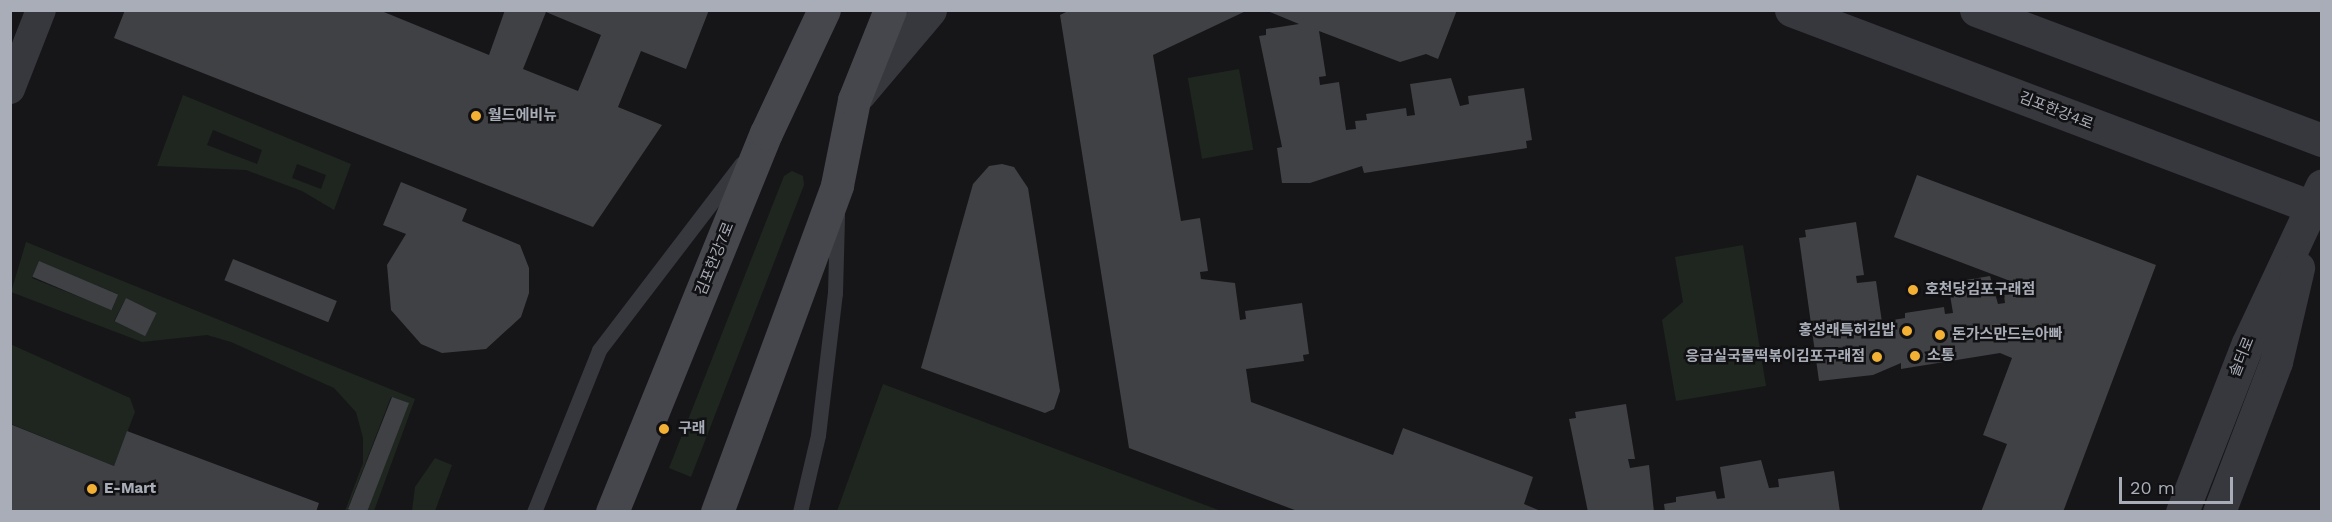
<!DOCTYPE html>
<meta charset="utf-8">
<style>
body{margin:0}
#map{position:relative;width:2332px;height:522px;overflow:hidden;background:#161618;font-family:"Work Sans","Noto Sans KR",sans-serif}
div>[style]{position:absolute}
.green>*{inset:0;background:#1e261f;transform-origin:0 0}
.building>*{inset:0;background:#404145;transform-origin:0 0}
.service>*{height:15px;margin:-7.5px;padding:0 7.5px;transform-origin:7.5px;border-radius:7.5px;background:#37383d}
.minor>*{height:30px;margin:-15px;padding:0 15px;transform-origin:15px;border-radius:15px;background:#37383d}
.tertiary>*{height:33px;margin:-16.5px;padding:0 16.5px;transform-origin:16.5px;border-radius:16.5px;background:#37383d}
.secondary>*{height:33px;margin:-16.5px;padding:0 16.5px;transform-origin:16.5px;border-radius:16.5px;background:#45474d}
.dots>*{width:16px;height:16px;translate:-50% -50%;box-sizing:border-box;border:3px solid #111113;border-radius:50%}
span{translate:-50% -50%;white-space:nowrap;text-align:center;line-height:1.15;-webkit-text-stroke:5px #111113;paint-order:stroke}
.street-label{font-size:15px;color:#a8adb8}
.poi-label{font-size:15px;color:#a8adb8;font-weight:700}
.left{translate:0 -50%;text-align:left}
.right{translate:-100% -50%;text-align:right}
.frame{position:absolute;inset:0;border:12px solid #a8adb8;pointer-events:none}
.scale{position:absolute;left:2119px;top:477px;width:114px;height:27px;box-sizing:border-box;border:3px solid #a8adb8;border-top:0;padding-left:8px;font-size:18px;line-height:21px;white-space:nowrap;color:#a8adb8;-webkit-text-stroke:4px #111113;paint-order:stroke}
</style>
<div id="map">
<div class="green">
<div style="left:1239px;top:69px;width:82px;height:52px;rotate:80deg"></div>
<div style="clip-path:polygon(evenodd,183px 95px,351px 164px,334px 210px,302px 191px,246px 170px,157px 166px,183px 95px,213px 130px,262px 150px,257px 164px,207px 145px,213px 130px,183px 95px,297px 164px,326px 175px,321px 189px,292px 178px,297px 164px)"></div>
<div style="clip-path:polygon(792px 171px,803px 176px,804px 185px,691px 477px,669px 468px,784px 176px)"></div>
<div style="clip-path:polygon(evenodd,26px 242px,415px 399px,374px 511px,367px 511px,408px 403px,391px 397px,348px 508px,355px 511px,345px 511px,363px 463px,363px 438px,356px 412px,334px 388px,231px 342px,207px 335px,142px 342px,11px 292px,26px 242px,39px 262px,118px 294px,112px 310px,32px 278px,39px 262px,26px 242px,126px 298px,156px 313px,145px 336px,114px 321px,126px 298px)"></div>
<div style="clip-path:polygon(1743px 245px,1766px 386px,1676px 401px,1662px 320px,1683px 302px,1675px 257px)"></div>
<div style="clip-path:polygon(10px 344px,130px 398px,135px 412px,114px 466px,11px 424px)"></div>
<div style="clip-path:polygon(883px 384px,1221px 511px,837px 511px)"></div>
<div style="clip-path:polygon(435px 458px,452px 465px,435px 511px,412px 511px,415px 487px)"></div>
</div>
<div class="building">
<div style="clip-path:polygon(evenodd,125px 10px,379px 10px,489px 55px,505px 10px,709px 10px,686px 69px,641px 51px,618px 107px,662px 125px,593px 227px,114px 38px,125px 10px,546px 12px,601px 35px,578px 91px,523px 69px,546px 12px)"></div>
<div style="clip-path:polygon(1070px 10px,1248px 10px,1153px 55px,1181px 221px,1200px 218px,1208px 271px,1200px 272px,1201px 279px,1235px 283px,1240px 320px,1246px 319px,1245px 311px,1302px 303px,1309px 354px,1303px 355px,1304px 361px,1246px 369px,1251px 402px,1393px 455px,1403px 428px,1533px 477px,1524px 504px,1543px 512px,1300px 512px,1129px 448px,1060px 15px)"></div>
<div style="clip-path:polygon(1265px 10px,1457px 10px,1438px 59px,1426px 54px,1400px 62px,1319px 31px,1326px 76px,1319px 77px,1320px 85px,1339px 82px,1346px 130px,1356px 129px,1355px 121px,1367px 120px,1366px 114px,1406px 108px,1407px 116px,1415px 115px,1410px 84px,1451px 78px,1460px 106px,1469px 104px,1468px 96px,1524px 88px,1532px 140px,1526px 141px,1527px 148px,1364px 173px,1362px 166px,1310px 183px,1282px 183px,1277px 148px,1282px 147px,1259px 36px,1266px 35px,1266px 29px,1299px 24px)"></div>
<div style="clip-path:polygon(1002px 164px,1014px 167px,1028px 188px,1060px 391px,1054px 409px,1045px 413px,921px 368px,973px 184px,989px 166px)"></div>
<div style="clip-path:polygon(1917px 175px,2156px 265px,2063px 512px,1981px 512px,2007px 444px,1983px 435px,2012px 358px,2000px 353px,1901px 369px,1901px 363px,1873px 375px,1819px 381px,1799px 238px,1806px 237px,1805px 230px,1856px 222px,1864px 275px,1856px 276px,1857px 283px,1876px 281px,1883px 329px,1894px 326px,1893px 320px,1905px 318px,1905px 313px,1944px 307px,1945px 314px,1953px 313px,1948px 283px,1990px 276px,1998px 304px,2005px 303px,2004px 295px,2034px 290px,1894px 237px)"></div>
<div style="clip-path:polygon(401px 182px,467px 209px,462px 221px,520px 245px,529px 268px,529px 293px,521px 317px,486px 349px,442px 353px,421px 344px,391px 310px,387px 265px,406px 234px,383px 225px)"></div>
<div style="left:233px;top:259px;width:112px;height:23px;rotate:22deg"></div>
<div style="left:39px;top:261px;width:86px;height:17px;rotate:23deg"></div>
<div style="left:126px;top:298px;width:34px;height:26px;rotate:26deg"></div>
<div style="clip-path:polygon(392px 397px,409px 403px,367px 512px,355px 512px,348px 509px)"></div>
<div style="clip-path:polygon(1626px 404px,1635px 459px,1628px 459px,1630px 468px,1649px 465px,1654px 512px,1588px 512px,1569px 419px,1576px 418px,1575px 412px)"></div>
<div style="clip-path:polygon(10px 424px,114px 466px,127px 431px,319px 503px,316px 512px,10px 512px)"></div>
<div style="clip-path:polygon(1761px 460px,1769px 488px,1779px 487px,1778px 479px,1834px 471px,1840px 512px,1665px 512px,1664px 504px,1676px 502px,1676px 497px,1715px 491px,1717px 499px,1725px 498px,1720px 467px)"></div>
</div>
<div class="service">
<div style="left:534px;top:512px;width:175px;rotate:-68.1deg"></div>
<div style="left:599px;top:350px;width:235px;rotate:-52.6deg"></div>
<div style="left:800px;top:512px;width:79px;rotate:-76.8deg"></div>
<div style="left:818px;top:435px;width:143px;rotate:-83.2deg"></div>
<div style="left:835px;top:293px;width:78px;rotate:-88.5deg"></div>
</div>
<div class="minor">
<div style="left:10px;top:89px;width:85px;rotate:-68.6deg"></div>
</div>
<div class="tertiary">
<div style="left:1791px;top:10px;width:568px;rotate:20.73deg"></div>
<div style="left:1976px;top:10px;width:370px;rotate:20.6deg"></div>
<div style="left:859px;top:94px;width:110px;rotate:-49.8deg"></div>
<div style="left:2182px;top:512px;width:181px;rotate:-68.7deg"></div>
<div style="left:2248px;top:343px;width:174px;rotate:-64.9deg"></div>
<div style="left:2219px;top:512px;width:160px;rotate:-69.2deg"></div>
<div style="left:2276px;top:362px;width:97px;rotate:-76.8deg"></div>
</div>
<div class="secondary">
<div style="left:612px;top:512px;width:409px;rotate:-67.9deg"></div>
<div style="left:766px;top:133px;width:136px;rotate:-64.8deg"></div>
<div style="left:717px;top:512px;width:348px;rotate:-69.8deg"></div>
<div style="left:837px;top:185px;width:87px;rotate:-78.7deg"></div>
<div style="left:854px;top:100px;width:97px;rotate:-68.2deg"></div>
</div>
<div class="dots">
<div style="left:476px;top:116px;background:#f2b134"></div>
<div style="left:1913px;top:290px;background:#f2b134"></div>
<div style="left:1907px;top:331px;background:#f2b134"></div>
<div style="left:1940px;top:335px;background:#f2b134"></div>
<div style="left:1915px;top:356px;background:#f2b134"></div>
<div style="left:1877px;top:357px;background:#f2b134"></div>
<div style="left:664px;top:429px;background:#f2b134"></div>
<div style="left:92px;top:489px;background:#f2b134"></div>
</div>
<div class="street-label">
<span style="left:2056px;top:111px;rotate:21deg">김포한강4로</span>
<span style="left:715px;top:259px;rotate:-68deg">김포한강7로</span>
<span style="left:2242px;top:357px;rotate:-68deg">솔터로</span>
</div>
<div class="poi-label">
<span class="left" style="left:488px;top:116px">월드에비뉴</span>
<span class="left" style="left:1925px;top:290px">호천당김포구래점</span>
<span class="right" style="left:1895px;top:331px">홍성래특허김밥</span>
<span class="left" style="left:1952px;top:335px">돈가스만드는아빠</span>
<span class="left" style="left:1927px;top:356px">소통</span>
<span class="right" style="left:1865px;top:357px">응급실국물떡볶이김포구래점</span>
<span class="left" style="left:678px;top:429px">구래</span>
<span class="left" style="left:104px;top:489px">E-Mart</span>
</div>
<div class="frame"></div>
<div class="scale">20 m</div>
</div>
